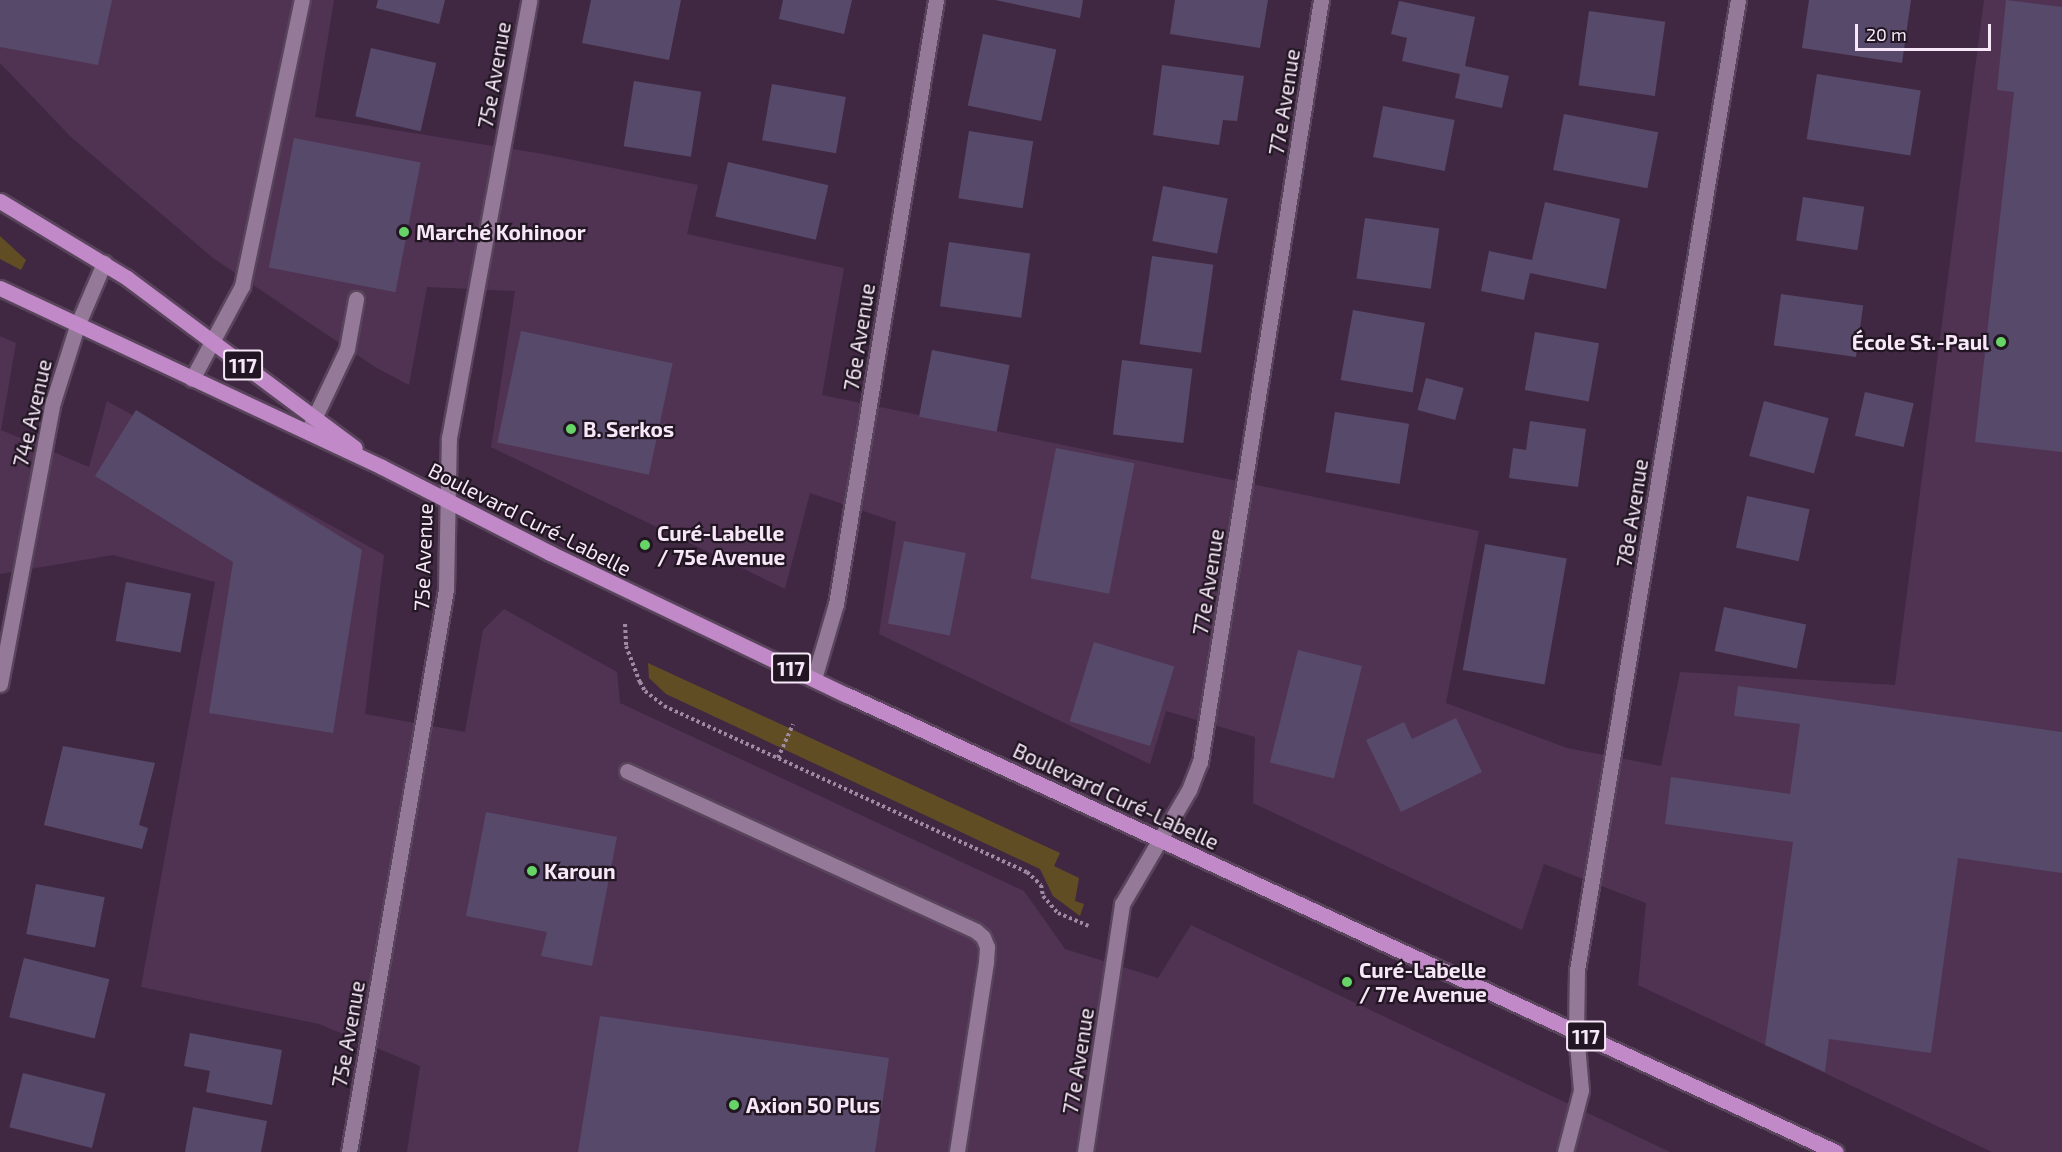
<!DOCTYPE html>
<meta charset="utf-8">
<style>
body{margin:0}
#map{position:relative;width:2062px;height:1152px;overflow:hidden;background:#402843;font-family:"Exo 2",sans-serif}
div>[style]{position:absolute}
.built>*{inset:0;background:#503353}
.green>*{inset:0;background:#614d23}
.building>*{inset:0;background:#57496a;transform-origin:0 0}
.path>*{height:4px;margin-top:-2px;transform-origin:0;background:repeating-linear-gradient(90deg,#9f8ba1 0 3px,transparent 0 6px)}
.roads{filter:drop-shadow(2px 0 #58445b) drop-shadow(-2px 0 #58445b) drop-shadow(0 2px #58445b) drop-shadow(0 -2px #58445b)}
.service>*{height:15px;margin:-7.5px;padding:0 7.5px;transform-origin:7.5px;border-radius:7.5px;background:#957998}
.minor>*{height:15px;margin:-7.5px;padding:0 7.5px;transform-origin:7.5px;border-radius:7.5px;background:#957998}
.primary>*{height:15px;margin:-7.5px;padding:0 7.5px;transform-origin:7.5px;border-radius:7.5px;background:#c289c8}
.dots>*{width:16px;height:16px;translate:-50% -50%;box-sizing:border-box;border:3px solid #211622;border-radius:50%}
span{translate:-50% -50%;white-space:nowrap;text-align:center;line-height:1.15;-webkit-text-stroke:4.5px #211622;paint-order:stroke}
.shield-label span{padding:2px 4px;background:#211622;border:2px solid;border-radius:4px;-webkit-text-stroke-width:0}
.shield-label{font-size:20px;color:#f7e7f8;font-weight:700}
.street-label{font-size:21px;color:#f7e7f8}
.poi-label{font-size:21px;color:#f7e7f8;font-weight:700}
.left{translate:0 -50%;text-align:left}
.right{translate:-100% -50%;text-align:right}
.scale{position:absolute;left:1855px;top:24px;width:136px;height:27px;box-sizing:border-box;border:3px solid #f7e7f8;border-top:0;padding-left:8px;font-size:18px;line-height:21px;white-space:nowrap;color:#f7e7f8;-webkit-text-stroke:4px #211622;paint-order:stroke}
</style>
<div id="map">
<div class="built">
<div style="clip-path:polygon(0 0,334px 0,315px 117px,543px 154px,698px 185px,687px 234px,844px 268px,822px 395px,1479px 531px,1446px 703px,1567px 748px,1661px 766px,1680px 672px,1895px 685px,1984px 0,2062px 0,2062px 1152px,1992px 1152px,1638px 985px,1646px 903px,1544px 864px,1522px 930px,1253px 803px,1255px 737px,1166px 711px,1150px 764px,879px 634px,896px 522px,810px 493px,785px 589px,491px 447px,515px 291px,427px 287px,409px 385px,375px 367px,213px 258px,71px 137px,0 63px)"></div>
<div style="clip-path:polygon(0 336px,16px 343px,1px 430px,89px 467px,107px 401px,384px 555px,365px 714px,465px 732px,483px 630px,504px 609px,617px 672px,620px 703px,1024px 891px,1065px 949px,1158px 978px,1191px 925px,1670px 1152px,407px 1152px,420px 1066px,319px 1024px,141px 987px,215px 582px,113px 555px,0 574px)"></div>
</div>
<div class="green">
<div style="clip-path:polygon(0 236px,26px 260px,21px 270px,0 259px)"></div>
<div style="clip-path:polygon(648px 663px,1060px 853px,1054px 866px,1079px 878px,1075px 901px,1084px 904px,1080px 916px,1053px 896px,1040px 869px,666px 694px,649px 678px)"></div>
</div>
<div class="building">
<div style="clip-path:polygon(0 0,112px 0,98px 65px,0 47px)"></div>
<div style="clip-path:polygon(378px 0,445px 0,439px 24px,376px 8px)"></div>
<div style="clip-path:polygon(591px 0,681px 0,669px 60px,582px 43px)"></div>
<div style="clip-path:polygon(783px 0,852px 0,844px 34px,779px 19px)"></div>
<div style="clip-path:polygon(995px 0,1083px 0,1080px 18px)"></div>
<div style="clip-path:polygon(1175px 0,1268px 0,1260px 48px,1170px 34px)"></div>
<div style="clip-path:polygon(1809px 0,1911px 0,1902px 63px,1802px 48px)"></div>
<div style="clip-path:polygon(2006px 0,2062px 7px,2062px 452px,1975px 442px,2014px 92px,1997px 90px)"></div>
<div style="clip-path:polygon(1399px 1px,1475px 17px,1465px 66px,1509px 76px,1502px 108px,1455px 98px,1460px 74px,1402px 61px,1407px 38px,1391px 34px)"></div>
<div style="left:1589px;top:11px;width:77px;height:75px;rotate:8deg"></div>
<div style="left:983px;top:34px;width:75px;height:73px;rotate:12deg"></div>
<div style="left:371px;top:48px;width:67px;height:70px;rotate:13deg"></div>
<div style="clip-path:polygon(1162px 65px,1244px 76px,1237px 121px,1223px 120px,1219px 145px,1153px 135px)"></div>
<div style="left:1817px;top:74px;width:105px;height:66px;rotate:9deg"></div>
<div style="left:634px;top:81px;width:68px;height:66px;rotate:9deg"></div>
<div style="left:772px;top:84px;width:75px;height:57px;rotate:10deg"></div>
<div style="left:1383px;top:106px;width:73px;height:52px;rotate:11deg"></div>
<div style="left:1564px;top:114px;width:96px;height:57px;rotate:11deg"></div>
<div style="left:969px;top:131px;width:65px;height:68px;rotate:9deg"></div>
<div style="left:294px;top:138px;width:129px;height:132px;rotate:11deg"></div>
<div style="left:728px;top:162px;width:103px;height:56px;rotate:13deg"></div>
<div style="left:1163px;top:186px;width:66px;height:56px;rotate:11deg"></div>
<div style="left:1803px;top:197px;width:62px;height:44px;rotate:9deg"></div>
<div style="clip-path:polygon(1545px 202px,1620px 219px,1606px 289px,1530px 273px,1524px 300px,1481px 291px,1489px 251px,1532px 260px)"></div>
<div style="left:1365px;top:218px;width:75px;height:61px;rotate:8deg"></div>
<div style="left:949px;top:242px;width:82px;height:65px;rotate:8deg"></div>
<div style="left:1152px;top:256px;width:62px;height:89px;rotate:8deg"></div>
<div style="left:1781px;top:294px;width:83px;height:52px;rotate:8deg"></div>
<div style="left:1353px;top:310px;width:73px;height:71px;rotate:10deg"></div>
<div style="left:521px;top:331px;width:155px;height:114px;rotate:12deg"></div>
<div style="left:1535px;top:332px;width:65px;height:59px;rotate:10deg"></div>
<div style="left:932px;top:350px;width:79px;height:68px;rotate:11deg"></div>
<div style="left:1122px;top:360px;width:71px;height:75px;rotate:7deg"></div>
<div style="left:1426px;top:378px;width:39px;height:33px;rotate:15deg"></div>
<div style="left:1865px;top:392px;width:50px;height:45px;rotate:13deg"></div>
<div style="left:1764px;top:401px;width:67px;height:57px;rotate:15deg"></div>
<div style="clip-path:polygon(136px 410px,362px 550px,333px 733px,209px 713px,233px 562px,95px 476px)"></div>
<div style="left:1335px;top:412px;width:75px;height:61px;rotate:9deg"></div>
<div style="clip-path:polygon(1530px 421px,1586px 429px,1578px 487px,1509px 478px,1513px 448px,1526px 450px)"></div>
<div style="left:1056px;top:448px;width:80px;height:133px;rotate:11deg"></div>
<div style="left:1747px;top:496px;width:64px;height:53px;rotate:12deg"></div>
<div style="left:904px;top:541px;width:63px;height:84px;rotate:11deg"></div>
<div style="left:1485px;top:544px;width:83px;height:128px;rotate:10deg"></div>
<div style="left:126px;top:582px;width:66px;height:60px;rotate:10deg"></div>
<div style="left:1724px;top:607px;width:84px;height:45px;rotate:12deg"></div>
<div style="left:1094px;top:642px;width:84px;height:83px;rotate:17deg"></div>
<div style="left:1298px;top:650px;width:66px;height:116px;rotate:14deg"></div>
<div style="clip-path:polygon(1738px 686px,2062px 732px,2062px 873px,1958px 858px,1931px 1053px,1829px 1039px,1825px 1072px,1765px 1045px,1793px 842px,1665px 824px,1671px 777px,1790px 794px,1800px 724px,1734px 716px)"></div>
<div style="clip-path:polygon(1456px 718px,1482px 772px,1401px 812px,1366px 740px,1404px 722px,1412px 739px)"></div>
<div style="clip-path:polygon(63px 746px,155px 763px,139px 825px,148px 828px,142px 849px,44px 825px)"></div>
<div style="clip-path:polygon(486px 812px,617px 837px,592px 966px,541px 956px,547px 932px,466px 916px)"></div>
<div style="left:36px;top:884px;width:70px;height:51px;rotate:11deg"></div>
<div style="left:24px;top:958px;width:88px;height:61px;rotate:14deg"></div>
<div style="clip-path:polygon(600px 1016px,889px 1058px,875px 1152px,578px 1152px)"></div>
<div style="clip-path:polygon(190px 1033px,282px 1050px,272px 1105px,206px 1092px,210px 1071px,184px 1066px)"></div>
<div style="left:23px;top:1073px;width:85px;height:56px;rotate:14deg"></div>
<div style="clip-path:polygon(193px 1107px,267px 1121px,261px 1152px,185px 1152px)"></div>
</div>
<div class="path">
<div style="left:625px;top:624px;width:22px;rotate:87deg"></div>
<div style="left:626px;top:646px;width:39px;rotate:69deg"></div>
<div style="left:640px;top:682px;width:10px;rotate:61deg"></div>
<div style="left:645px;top:691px;width:24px;rotate:38deg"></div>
<div style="left:664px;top:706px;width:399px;rotate:24.6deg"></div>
<div style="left:1027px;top:872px;width:19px;rotate:43deg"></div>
<div style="left:1041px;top:885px;width:11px;rotate:80deg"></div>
<div style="left:1043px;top:896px;width:23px;rotate:49deg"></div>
<div style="left:1058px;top:913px;width:33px;rotate:23deg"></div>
<div style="left:778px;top:758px;width:37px;rotate:-66deg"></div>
</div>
<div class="roads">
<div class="service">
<div style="left:192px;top:379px;width:106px;rotate:-61.7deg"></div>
<div style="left:242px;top:286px;width:292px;rotate:-78.2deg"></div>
<div style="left:310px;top:427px;width:86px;rotate:-64.6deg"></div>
<div style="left:347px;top:349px;width:51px;rotate:-79.8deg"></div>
<div style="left:627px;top:771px;width:384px;rotate:24.6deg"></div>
<div style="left:976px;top:931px;width:9px;rotate:41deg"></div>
<div style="left:983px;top:937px;width:11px;rotate:68deg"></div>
<div style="left:987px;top:947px;width:15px;rotate:94deg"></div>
<div style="left:986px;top:962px;width:192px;rotate:98.7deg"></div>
<div style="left:1565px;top:1152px;width:64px;rotate:-75.5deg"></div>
<div style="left:1581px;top:1090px;width:57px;rotate:-95deg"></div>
</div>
<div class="minor">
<div style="left:814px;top:679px;width:78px;rotate:-73.7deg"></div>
<div style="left:836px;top:604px;width:612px;rotate:-80.6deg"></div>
<div style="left:0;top:684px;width:287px;rotate:-79.4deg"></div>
<div style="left:53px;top:402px;width:80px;rotate:-72.5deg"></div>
<div style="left:77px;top:326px;width:69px;rotate:-66.8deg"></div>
<div style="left:1576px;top:1033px;width:63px;rotate:-89.1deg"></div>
<div style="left:1577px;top:970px;width:983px;rotate:-80.58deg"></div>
<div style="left:349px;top:1152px;width:571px;rotate:-80.22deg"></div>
<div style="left:446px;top:589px;width:151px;rotate:-88.9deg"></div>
<div style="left:449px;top:438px;width:445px;rotate:-79.6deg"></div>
<div style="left:1085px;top:1152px;width:251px;rotate:-81.5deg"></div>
<div style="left:1122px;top:904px;width:132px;rotate:-59.6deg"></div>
<div style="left:1189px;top:790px;width:30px;rotate:-69deg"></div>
<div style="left:1200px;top:762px;width:772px;rotate:-80.98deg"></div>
</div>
<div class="primary">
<div style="left:0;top:201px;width:149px;rotate:31.2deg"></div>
<div style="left:127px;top:278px;width:284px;rotate:36.7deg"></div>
<div style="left:0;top:288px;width:422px;rotate:25.1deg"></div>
<div style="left:382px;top:467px;width:189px;rotate:27.1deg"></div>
<div style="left:550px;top:553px;width:329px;rotate:25.6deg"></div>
<div style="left:847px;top:695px;width:1089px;rotate:24.8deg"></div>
</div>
</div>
<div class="dots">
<div style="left:404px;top:232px;background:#66d466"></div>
<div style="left:2001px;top:342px;background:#66d466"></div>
<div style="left:571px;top:429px;background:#66d466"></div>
<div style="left:645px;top:545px;background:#66d466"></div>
<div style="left:532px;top:871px;background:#66d466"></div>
<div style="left:1347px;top:982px;background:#66d466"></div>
<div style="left:734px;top:1105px;background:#66d466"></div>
</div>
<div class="shield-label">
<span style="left:243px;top:365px">117</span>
<span style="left:791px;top:668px">117</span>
<span style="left:1586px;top:1036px">117</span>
</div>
<div class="street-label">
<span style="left:494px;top:75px;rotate:-80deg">75e Avenue</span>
<span style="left:1284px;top:102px;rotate:-81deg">77e Avenue</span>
<span style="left:859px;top:337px;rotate:-81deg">76e Avenue</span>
<span style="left:32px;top:413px;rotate:-77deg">74e Avenue</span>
<span style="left:1632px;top:513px;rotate:-81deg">78e Avenue</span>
<span style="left:530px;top:519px;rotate:27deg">Boulevard Curé-Labelle</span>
<span style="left:423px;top:557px;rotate:-88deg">75e Avenue</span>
<span style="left:1208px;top:582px;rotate:-81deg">77e Avenue</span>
<span style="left:1116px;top:796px;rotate:25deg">Boulevard Curé-Labelle</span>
<span style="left:348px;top:1034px;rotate:-80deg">75e Avenue</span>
<span style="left:1078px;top:1061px;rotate:-81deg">77e Avenue</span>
</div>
<div class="poi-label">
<span class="left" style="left:416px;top:232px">Marché Kohinoor</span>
<span class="right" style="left:1989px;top:342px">École St.-Paul</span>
<span class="left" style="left:583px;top:429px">B. Serkos</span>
<span class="left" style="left:657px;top:545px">Curé-Labelle<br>/ 75e Avenue</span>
<span class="left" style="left:544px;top:871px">Karoun</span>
<span class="left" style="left:1359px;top:982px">Curé-Labelle<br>/ 77e Avenue</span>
<span class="left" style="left:746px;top:1105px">Axion 50 Plus</span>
</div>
<div class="scale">20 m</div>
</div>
